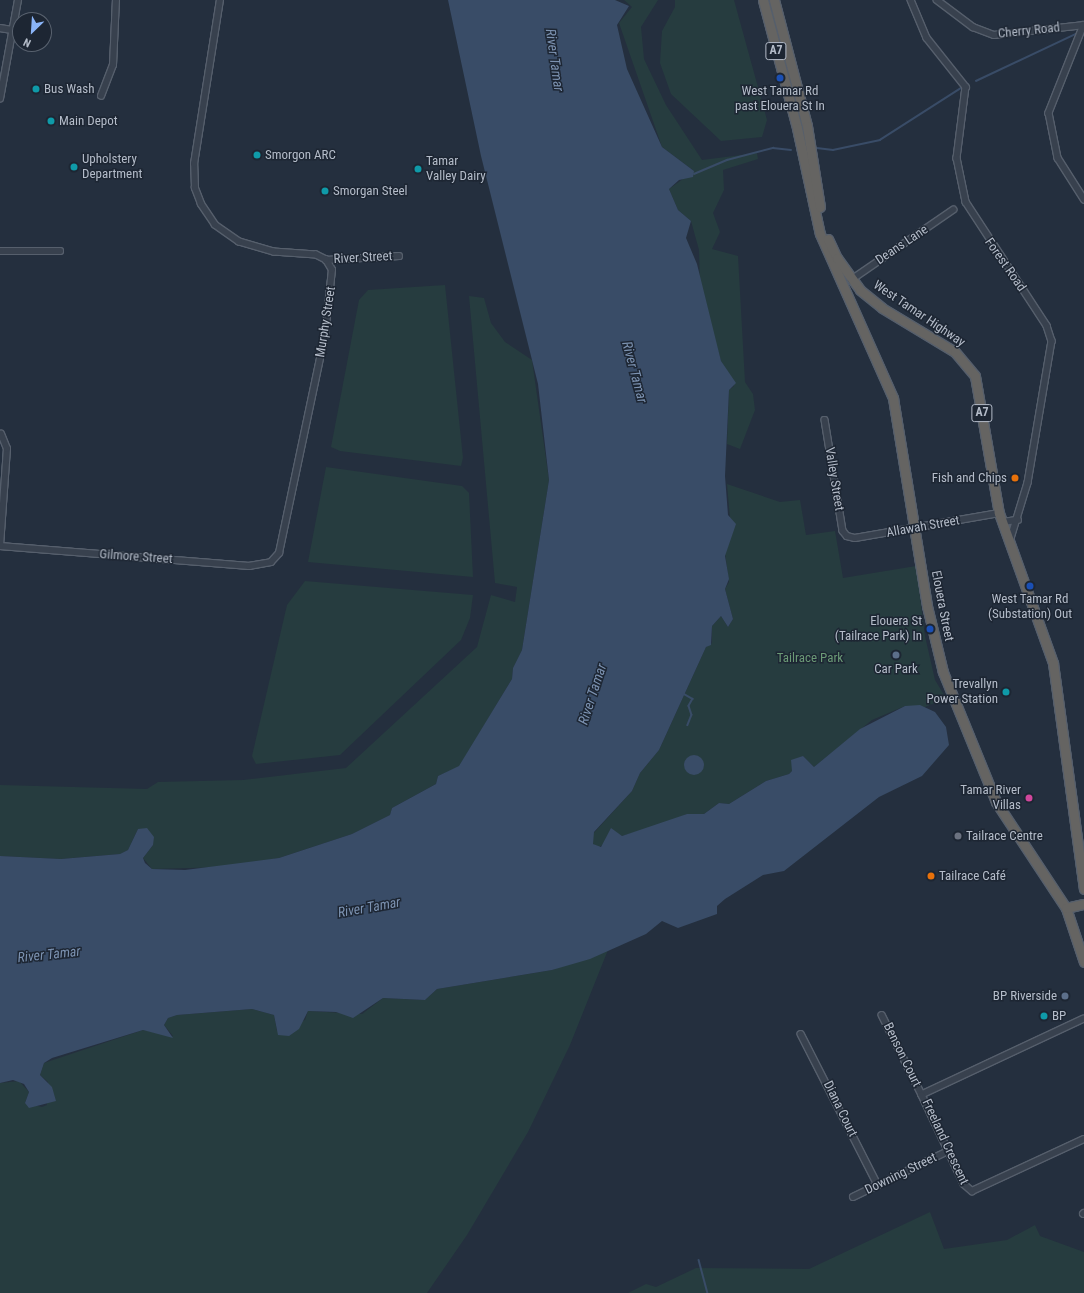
<!DOCTYPE html>
<meta charset="utf-8">
<style>
body{margin:0}
#map{position:relative;width:1084px;height:1293px;overflow:hidden;background:#242f3e;font-family:"Roboto Condensed",sans-serif}
div>[style]{position:absolute}
.green>*{inset:0;background:#263c3f}
.water>*{inset:0;background:#394c67}
.round{border-radius:50%}
.stream>*{height:1.5px;margin:-0.75px;padding:0 0.75px;transform-origin:0.75px;border-radius:0.75px;background:#394c67}
.roads{filter:drop-shadow(1px 0 #565f6c) drop-shadow(-1px 0 #565f6c) drop-shadow(0 1px #565f6c) drop-shadow(0 -1px #565f6c)}
.minor>*{height:5.5px;margin:-2.75px;padding:0 2.75px;transform-origin:2.75px;border-radius:2.75px;background:#38414e}
.trunk>*{height:9px;margin:-4.5px;padding:0 4.5px;transform-origin:4.5px;border-radius:4.5px;background:#656462}
.dots>*{width:11px;height:11px;translate:-50% -50%;box-sizing:border-box;border:2px solid #1d2633;border-radius:50%}
span{translate:-50% -50%;white-space:nowrap;text-align:center;line-height:1.15;-webkit-text-stroke:3px #1d2633;paint-order:stroke}
.shield-label span{padding:1px 3px;background:#1d2633;border:1px solid;border-radius:3px;-webkit-text-stroke-width:0}
.shield-label{font-size:12px;color:#b4bcc9;font-weight:700}
.street-label{font-size:13px;color:#b4bcc9}
.poi-label{font-size:13px;color:#b4bcc9}
.left{translate:0 -50%;text-align:left}
.right{translate:-100% -50%;text-align:right}
.park-label{font-size:13px;color:#6b9a76}
.water-label{font-size:14px;color:#7c92b1;font-style:italic}
.north{position:absolute;left:12px;top:12px;width:40px;height:40px;box-sizing:border-box;background:#1d2633;border:1px solid #59626f;border-radius:50%;rotate:205deg;font-size:11px;font-weight:700;line-height:16px;text-align:center;color:#b4bcc9}
.north::after{content:'';display:block;margin:auto;width:14px;height:18px;background:#8ab4f8;clip-path:polygon(50% 0,100% 100%,50% 72%,0 100%)}
</style>
<div id="map">
<div class="green">
<div style="clip-path:polygon(624px 0,658px 0,641px 27px,644px 59px,666px 105px,702px 160px,757px 153px,758px 159px,723px 170px,724px 190px,713px 213px,720px 232px,712px 249px,738px 256px,745px 382px,753px 394px,755px 410px,740px 449px,727px 444px,729px 390px,734px 386px,721px 361px,700px 288px,699px 250px,691px 221px,678px 210px,669px 189px,694px 171px,662px 147px,619px 23px,632px 7px)"></div>
<div style="clip-path:polygon(675px 0,734px 0,767px 120px,762px 137px,721px 141px,671px 94px,660px 63px,662px 31px,675px 7px)"></div>
<div style="clip-path:polygon(445px 285px,463px 458px,461px 466px,340px 451px,331px 447px,359px 300px,368px 290px)"></div>
<div style="clip-path:polygon(469px 296px,484px 298px,491px 323px,505px 342px,532px 360px,549px 480px,522px 650px,513px 668px,512px 679px,459px 767px,438px 776px,436px 784px,392px 808px,390px 815px,352px 834px,279px 858px,228px 867px,152px 869px,143px 858px,153px 845px,138px 829px,128px 850px,120px 854px,61px 859px,0 856px,0 785px,147px 789px,158px 782px,243px 780px,346px 768px,477px 647px,491px 595px,515px 602px,517px 587px,495px 583px)"></div>
<div style="clip-path:polygon(326px 467px,462px 486px,469px 493px,473px 577px,308px 562px)"></div>
<div style="clip-path:polygon(727px 484px,780px 502px,800px 500px,806px 535px,835px 531px,843px 578px,916px 566px,925px 636px,935px 680px,946px 698px,925px 707px,905px 706px,872px 720px,814px 767px,803px 756px,792px 761px,792px 771px,789px 774px,766px 781px,729px 804px,719px 803px,704px 814px,687px 814px,670px 822px,622px 836px,618px 834px,598px 848px,593px 844px,592px 835px,632px 791px,640px 773px,659px 750px,706px 647px,712px 643px,712px 626px,721px 616px,728px 627px,733px 619px,725px 589px,729px 582px,725px 553px,731px 530px)"></div>
<div style="clip-path:polygon(305px 581px,473px 595px,470px 618px,461px 640px,340px 755px,256px 764px,252px 756px,287px 605px)"></div>
<div style="clip-path:polygon(608px 950px,570px 1045px,528px 1132px,467px 1235px,427px 1293px,0 1293px,0 1083px,19px 1081px,29px 1092px,25px 1103px,42px 1107px,47px 1105px,48px 1082px,40px 1075px,44px 1063px,143px 1030px,173px 1036px,164px 1025px,168px 1018px,177px 1015px,252px 1009px,274px 1015px,277px 1031px,305px 1020px,308px 1011px,362px 1014px,383px 998px,425px 1000px,437px 989px,552px 970px)"></div>
<div style="clip-path:polygon(930px 1212px,944px 1249px,1007px 1240px,1035px 1225px,1040px 1236px,1084px 1252px,1084px 1293px,628px 1293px,646px 1284px,656px 1287px,696px 1268px,809px 1269px)"></div>
</div>
<div class="water">
<div style="clip-path:polygon(448px 0,615px 0,629px 6px,617px 25px,627px 69px,662px 147px,694px 171px,693px 177px,679px 180px,669px 189px,678px 210px,691px 221px,686px 238px,697px 264px,721px 361px,736px 383px,729px 390px,725px 476px,728px 515px,736px 524px,725px 556px,729px 579px,725px 589px,733px 619px,728px 627px,721px 616px,712px 626px,711px 645px,706px 647px,659px 750px,640px 773px,632px 791px,594px 832px,593px 844px,601px 847px,611px 828px,622px 836px,687px 814px,704px 814px,719px 803px,729px 804px,766px 781px,789px 774px,792px 771px,791px 760px,803px 756px,814px 767px,860px 729px,905px 706px,920px 705px,935px 712px,946px 727px,949px 745px,922px 776px,879px 797px,784px 871px,763px 875px,725px 899px,717px 906px,717px 914px,678px 928px,662px 921px,646px 934px,590px 959px,552px 970px,437px 989px,425px 1000px,383px 998px,353px 1018px,336px 1012px,308px 1011px,299px 1029px,289px 1036px,278px 1035px,274px 1015px,252px 1009px,177px 1015px,168px 1018px,164px 1025px,173px 1038px,143px 1030px,52px 1058px,44px 1063px,40px 1075px,52px 1087px,56px 1101px,29px 1108px,25px 1103px,29px 1092px,24px 1084px,13px 1080px,0 1083px,0 856px,61px 859px,120px 854px,128px 850px,138px 829px,147px 828px,154px 837px,153px 845px,143px 858px,145px 863px,152px 869px,185px 870px,279px 858px,352px 834px,390px 815px,392px 808px,436px 784px,438px 776px,459px 766px,512px 679px,513px 668px,522px 650px,549px 480px,538px 384px,481px 156px)"></div>
<div class="round" style="left:684px;top:755px;width:20px;height:20px"></div>
</div>
<div class="stream">
<div style="left:976px;top:81px;width:110px;rotate:-25.2deg"></div>
<div style="left:817px;top:148px;width:16px;rotate:7deg"></div>
<div style="left:833px;top:150px;width:48px;rotate:-12deg"></div>
<div style="left:880px;top:140px;width:96px;rotate:-32.7deg"></div>
<div style="left:694px;top:174px;width:36px;rotate:-23deg"></div>
<div style="left:727px;top:160px;width:48px;rotate:-14.6deg"></div>
<div style="left:773px;top:148px;width:18px;rotate:6deg"></div>
<div style="left:684px;top:694px;width:10px;rotate:29deg"></div>
<div style="left:693px;top:699px;width:8px;rotate:120deg"></div>
<div style="left:689px;top:706px;width:9px;rotate:72deg"></div>
<div style="left:692px;top:715px;width:11px;rotate:112deg"></div>
<div style="left:699px;top:1260px;width:34px;rotate:75deg"></div>
</div>
<div class="roads">
<div class="minor">
<div style="left:911px;top:0;width:41px;rotate:67.2deg"></div>
<div style="left:927px;top:38px;width:63px;rotate:51.5deg"></div>
<div style="left:966px;top:87px;width:72px;rotate:97.2deg"></div>
<div style="left:957px;top:158px;width:45px;rotate:78.4deg"></div>
<div style="left:966px;top:202px;width:148px;rotate:56.8deg"></div>
<div style="left:1047px;top:326px;width:16px;rotate:72deg"></div>
<div style="left:1052px;top:341px;width:144px;rotate:99.6deg"></div>
<div style="left:1028px;top:483px;width:62px;rotate:107deg"></div>
<div style="left:937px;top:0;width:45px;rotate:36.9deg"></div>
<div style="left:973px;top:27px;width:22px;rotate:21deg"></div>
<div style="left:994px;top:35px;width:91px;rotate:-6.3deg"></div>
<div style="left:1084px;top:25px;width:95px;rotate:111.7deg"></div>
<div style="left:1049px;top:113px;width:46px;rotate:78.7deg"></div>
<div style="left:1058px;top:158px;width:49px;rotate:57.6deg"></div>
<div style="left:0;top:28px;width:12px;rotate:9deg"></div>
<div style="left:101px;top:96px;width:33px;rotate:-69deg"></div>
<div style="left:113px;top:65px;width:65px;rotate:-87.4deg"></div>
<div style="left:0;top:99px;width:101px;rotate:-79.7deg"></div>
<div style="left:0;top:251px;width:60px"></div>
<div style="left:326px;top:260px;width:73px;rotate:-3.1deg"></div>
<div style="left:851px;top:280px;width:124px;rotate:-34.5deg"></div>
<div style="left:825px;top:420px;width:112px;rotate:80.8deg"></div>
<div style="left:843px;top:531px;width:6px;rotate:51deg"></div>
<div style="left:847px;top:536px;width:8px;rotate:14deg"></div>
<div style="left:855px;top:538px;width:146px;rotate:-9.8deg"></div>
<div style="left:1003px;top:522px;width:15px;rotate:-8deg"></div>
<div style="left:0;top:546px;width:250px;rotate:4.6deg"></div>
<div style="left:249px;top:566px;width:22px;rotate:-10deg"></div>
<div style="left:271px;top:562px;width:12px;rotate:-48deg"></div>
<div style="left:279px;top:553px;width:223px;rotate:-78.1deg"></div>
<div style="left:325px;top:335px;width:65px;rotate:-83.9deg"></div>
<div style="left:332px;top:270px;width:12px;rotate:-121deg"></div>
<div style="left:326px;top:260px;width:11px;rotate:-153deg"></div>
<div style="left:316px;top:255px;width:42px;rotate:-175.9deg"></div>
<div style="left:274px;top:252px;width:36px;rotate:-164deg"></div>
<div style="left:239px;top:242px;width:29px;rotate:-145deg"></div>
<div style="left:215px;top:225px;width:25px;rotate:-124deg"></div>
<div style="left:201px;top:204px;width:17px;rotate:-111deg"></div>
<div style="left:195px;top:188px;width:24px;rotate:-92deg"></div>
<div style="left:194px;top:164px;width:166px;rotate:-81deg"></div>
<div style="left:0;top:546px;width:97px;rotate:-85.9deg"></div>
<div style="left:7px;top:449px;width:16px;rotate:-112deg"></div>
<div style="left:882px;top:1015px;width:89px;rotate:63.4deg"></div>
<div style="left:1084px;top:1019px;width:179px;rotate:154.9deg"></div>
<div style="left:922px;top:1095px;width:98px;rotate:64.7deg"></div>
<div style="left:964px;top:1184px;width:11px;rotate:41deg"></div>
<div style="left:972px;top:1191px;width:123px;rotate:-24.9deg"></div>
<div style="left:801px;top:1034px;width:169px;rotate:63deg"></div>
<div style="left:853px;top:1197px;width:106px;rotate:-25.8deg"></div>
<div style="left:1083px;top:1214px;width:1px;rotate:-45deg"></div>
</div>
<div class="trunk">
<div style="left:763px;top:0;width:132px;rotate:75.1deg"></div>
<div style="left:797px;top:128px;width:108px;rotate:77.8deg"></div>
<div style="left:820px;top:234px;width:180px;rotate:66deg"></div>
<div style="left:893px;top:398px;width:211px;rotate:80.7deg"></div>
<div style="left:927px;top:606px;width:68px;rotate:76.4deg"></div>
<div style="left:943px;top:672px;width:140px;rotate:67.8deg"></div>
<div style="left:996px;top:802px;width:127px;rotate:56.6deg"></div>
<div style="left:1066px;top:908px;width:57px;rotate:71.6deg"></div>
<div style="left:774px;top:0;width:130px;rotate:75.3deg"></div>
<div style="left:807px;top:126px;width:82px;rotate:80.9deg"></div>
<div style="left:828px;top:239px;width:21px;rotate:65deg"></div>
<div style="left:837px;top:258px;width:39px;rotate:54deg"></div>
<div style="left:860px;top:290px;width:28px;rotate:39deg"></div>
<div style="left:882px;top:308px;width:85px;rotate:31.1deg"></div>
<div style="left:955px;top:352px;width:31px;rotate:50deg"></div>
<div style="left:975px;top:376px;width:139px;rotate:80.1deg"></div>
<div style="left:999px;top:513px;width:159px;rotate:70.2deg"></div>
<div style="left:1053px;top:663px;width:228px;rotate:82.2deg"></div>
<div style="left:1066px;top:908px;width:18px;rotate:-13deg"></div>
</div>
</div>
<div class="dots">
<div style="left:780px;top:78px;background:#1a4fb4"></div>
<div style="left:36px;top:89px;background:#0f9aa8"></div>
<div style="left:51px;top:121px;background:#0f9aa8"></div>
<div style="left:257px;top:155px;background:#0f9aa8"></div>
<div style="left:74px;top:167px;background:#0f9aa8"></div>
<div style="left:418px;top:169px;background:#0f9aa8"></div>
<div style="left:325px;top:191px;background:#0f9aa8"></div>
<div style="left:1015px;top:478px;background:#e8710a"></div>
<div style="left:1030px;top:586px;background:#1a4fb4"></div>
<div style="left:930px;top:629px;background:#1a4fb4"></div>
<div style="left:896px;top:655px;background:#5c6f8a"></div>
<div style="left:1006px;top:692px;background:#0f9aa8"></div>
<div style="left:1029px;top:798px;background:#d1479c"></div>
<div style="left:958px;top:836px;background:#6b7280"></div>
<div style="left:931px;top:876px;background:#e8710a"></div>
<div style="left:1065px;top:996px;background:#5c6f8a"></div>
<div style="left:1044px;top:1016px;background:#0f9aa8"></div>
</div>
<div class="shield-label">
<span style="left:776px;top:51px">A7</span>
<span style="left:982px;top:413px">A7</span>
</div>
<div class="street-label">
<span style="left:1029px;top:31px;rotate:-6deg">Cherry Road</span>
<span style="left:902px;top:245px;rotate:-34deg">Deans Lane</span>
<span style="left:363px;top:258px;rotate:-3deg">River Street</span>
<span style="left:1005px;top:265px;rotate:55deg">Forest Road</span>
<span style="left:919px;top:314px;rotate:34deg">West Tamar Highway</span>
<span style="left:326px;top:322px;rotate:-81deg">Murphy Street</span>
<span style="left:834px;top:479px;rotate:81deg">Valley Street</span>
<span style="left:923px;top:527px;rotate:-10deg">Allawah Street</span>
<span style="left:136px;top:557px;rotate:4deg">Gilmore Street</span>
<span style="left:942px;top:606px;rotate:79deg">Elouera Street</span>
<span style="left:902px;top:1055px;rotate:64deg">Benson Court</span>
<span style="left:840px;top:1109px;rotate:64deg">Diana Court</span>
<span style="left:945px;top:1142px;rotate:65deg">Freeland Crescent</span>
<span style="left:901px;top:1174px;rotate:-26deg">Downing Street</span>
</div>
<div class="poi-label">
<span class="left" style="left:44px;top:89px">Bus Wash</span>
<span style="left:780px;top:99px">West Tamar Rd<br>past Elouera St In</span>
<span class="left" style="left:59px;top:121px">Main Depot</span>
<span class="left" style="left:265px;top:155px">Smorgon ARC</span>
<span class="left" style="left:82px;top:167px">Upholstery<br>Department</span>
<span class="left" style="left:426px;top:169px">Tamar<br>Valley Dairy</span>
<span class="left" style="left:333px;top:191px">Smorgan Steel</span>
<span class="right" style="left:1007px;top:478px">Fish and Chips</span>
<span style="left:1030px;top:607px">West Tamar Rd<br>(Substation) Out</span>
<span class="right" style="left:922px;top:629px">Elouera St<br>(Tailrace Park) In</span>
<span style="left:896px;top:669px">Car Park</span>
<span class="right" style="left:998px;top:692px">Trevallyn<br>Power Station</span>
<span class="right" style="left:1021px;top:798px">Tamar River<br>Villas</span>
<span class="left" style="left:966px;top:836px">Tailrace Centre</span>
<span class="left" style="left:939px;top:876px">Tailrace Café</span>
<span class="right" style="left:1057px;top:996px">BP Riverside</span>
<span class="left" style="left:1052px;top:1016px">BP</span>
</div>
<div class="park-label">
<span style="left:810px;top:658px">Tailrace Park</span>
</div>
<div class="water-label">
<span style="left:555px;top:60px;rotate:82deg">River Tamar</span>
<span style="left:635px;top:372px;rotate:75deg">River Tamar</span>
<span style="left:592px;top:694px;rotate:-72deg">River Tamar</span>
<span style="left:369px;top:907px;rotate:-10deg">River Tamar</span>
<span style="left:49px;top:954px;rotate:-6deg">River Tamar</span>
</div>
<div class="north">N</div>
</div>
